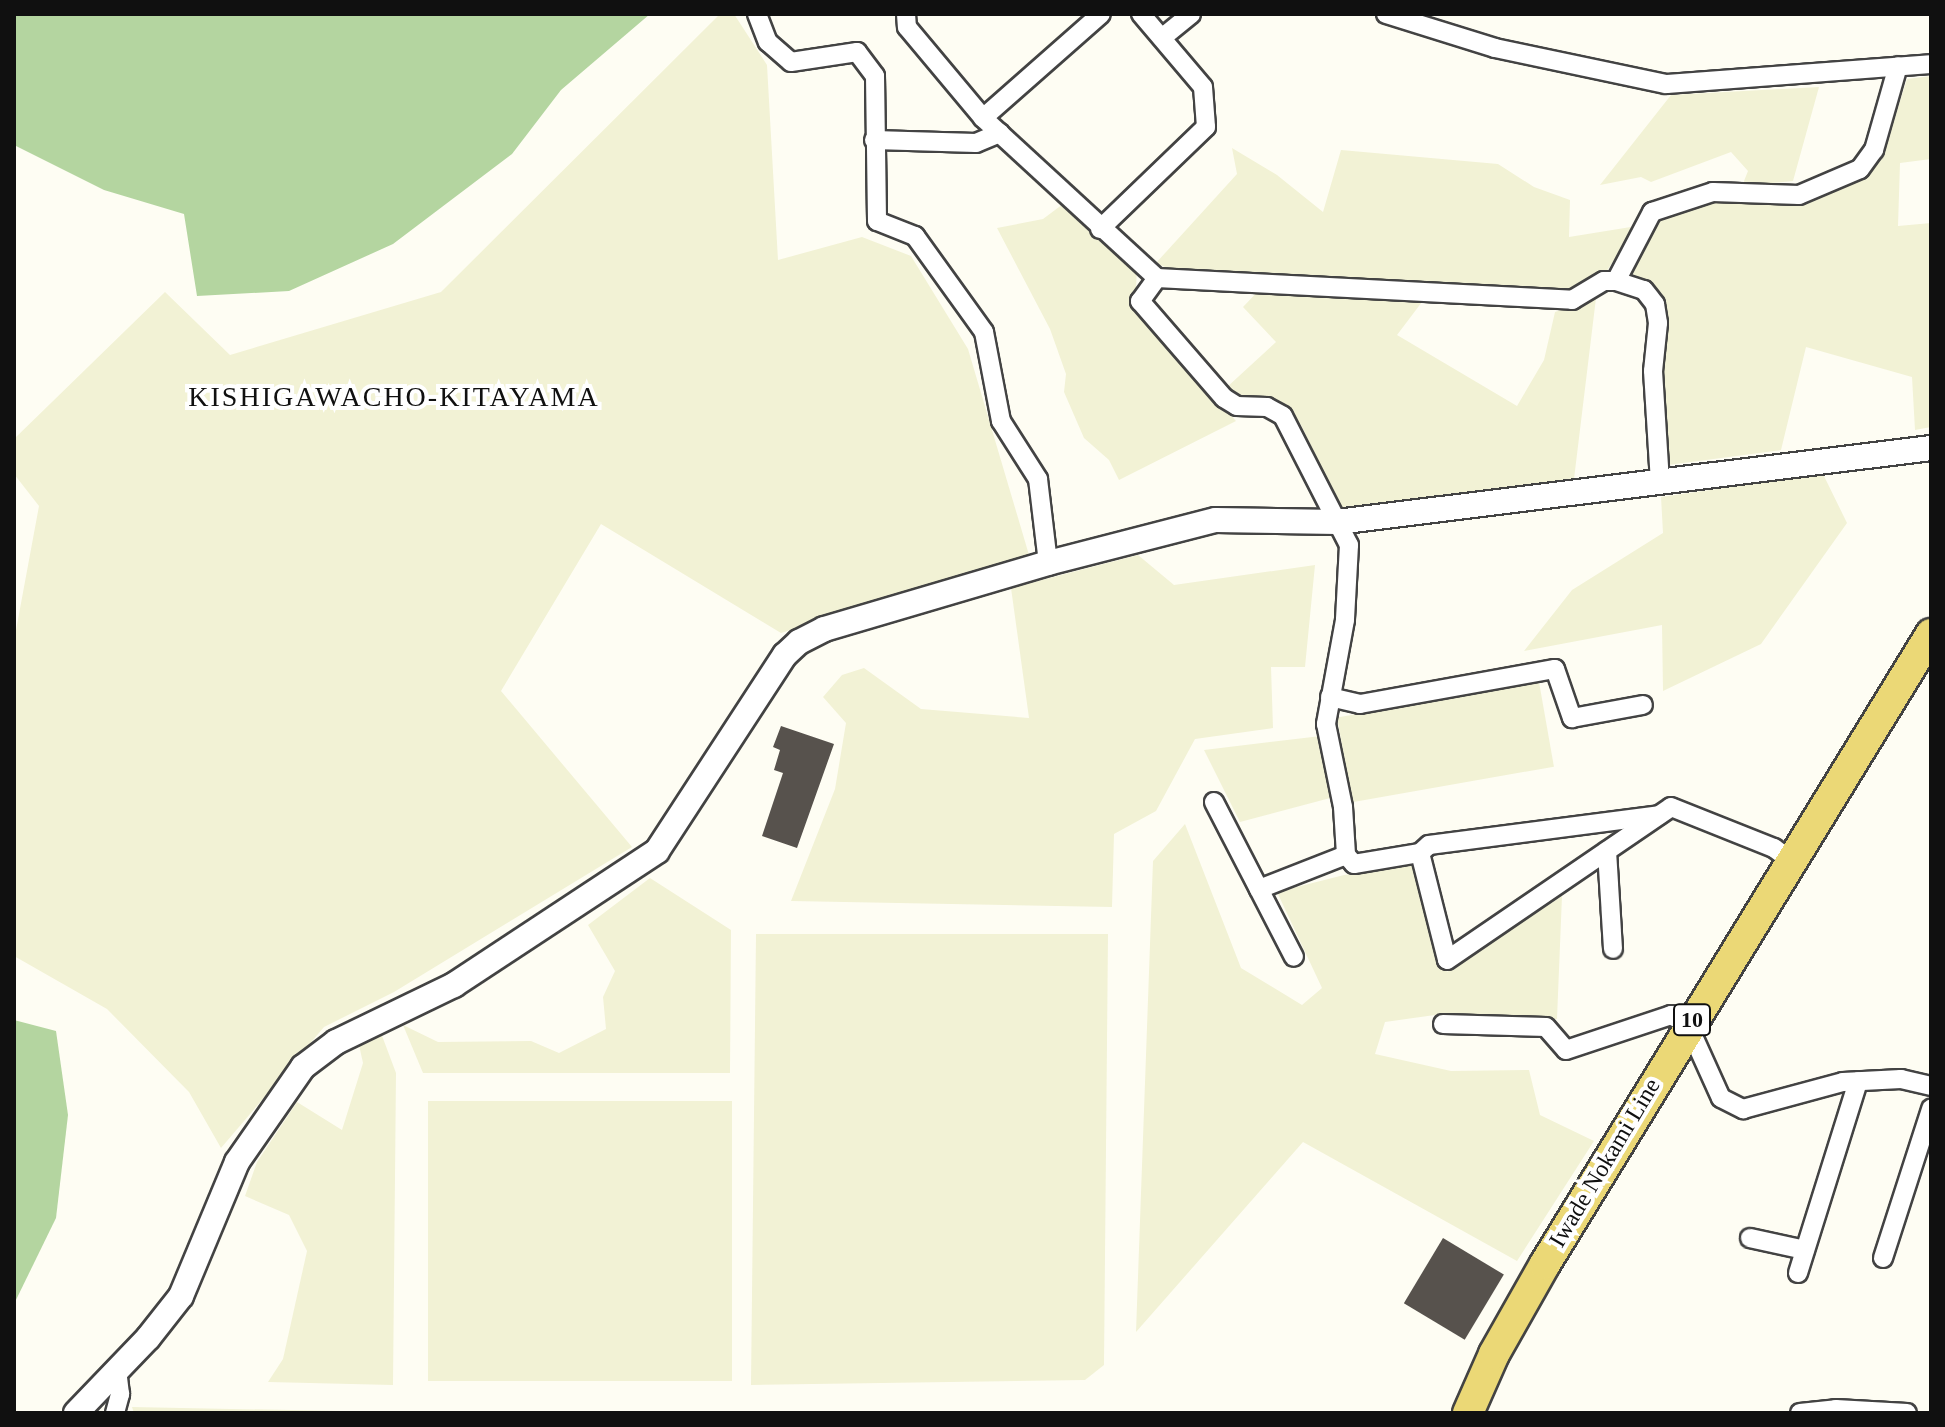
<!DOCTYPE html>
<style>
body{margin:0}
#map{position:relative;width:1945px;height:1427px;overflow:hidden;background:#fefdf3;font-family:Georgia,serif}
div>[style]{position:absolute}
.farmland>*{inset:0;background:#f2f2d5;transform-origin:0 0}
.forest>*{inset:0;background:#b4d5a0}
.building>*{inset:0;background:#57524d;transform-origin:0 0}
.roads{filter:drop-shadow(2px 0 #434343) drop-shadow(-2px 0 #434343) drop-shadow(0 2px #434343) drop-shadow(0 -2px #434343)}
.minor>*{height:18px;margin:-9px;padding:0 9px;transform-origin:9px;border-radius:9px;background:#fff}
.tertiary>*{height:24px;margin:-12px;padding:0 12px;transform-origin:12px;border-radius:12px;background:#fff}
.primary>*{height:30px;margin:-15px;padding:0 15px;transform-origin:15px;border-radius:15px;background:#ebd876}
span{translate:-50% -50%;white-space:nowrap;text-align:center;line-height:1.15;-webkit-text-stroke:8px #fff;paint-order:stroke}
.shield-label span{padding:2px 6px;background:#fff;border:2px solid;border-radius:6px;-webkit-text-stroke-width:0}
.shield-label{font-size:22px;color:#101010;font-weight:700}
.street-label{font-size:24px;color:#101010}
.quarter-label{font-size:28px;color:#101010;letter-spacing:2px}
.frame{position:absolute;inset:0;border:16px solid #101010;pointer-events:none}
</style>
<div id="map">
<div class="farmland">
<div style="clip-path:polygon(720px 14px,734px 14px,767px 65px,778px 260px,862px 237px,911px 256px,968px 349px,1029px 555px,781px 633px,601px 524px,501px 691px,632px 847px,394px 992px,324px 1027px,221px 1148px,189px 1092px,107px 1009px,14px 956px,14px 641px,39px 506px,14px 474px,14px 439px,165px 292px,230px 355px,441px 292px)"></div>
<div style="clip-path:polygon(1931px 76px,1931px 159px,1900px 163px,1898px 226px,1931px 223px,1931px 427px,1915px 430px,1912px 377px,1806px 347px,1781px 450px,1668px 465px,1661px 367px,1665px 317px,1624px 274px,1660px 218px,1716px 199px,1743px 203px,1806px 199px,1863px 176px,1882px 158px,1907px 79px)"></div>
<div style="clip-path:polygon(1819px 87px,1793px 181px,1742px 186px,1748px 171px,1731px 152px,1651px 182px,1641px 177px,1600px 185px,1671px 95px)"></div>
<div style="clip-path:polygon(1232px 148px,1277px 175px,1323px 212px,1341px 150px,1498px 164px,1534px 187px,1570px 200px,1569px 237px,1637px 226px,1606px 272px,1570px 293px,1176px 272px,1156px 263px,1237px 174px)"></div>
<div style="clip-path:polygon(1063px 204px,1137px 269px,1135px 307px,1236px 421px,1119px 480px,1109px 460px,1084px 438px,1064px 392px,1066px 374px,1050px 329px,997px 228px,1043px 219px)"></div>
<div style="clip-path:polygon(1262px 287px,1425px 298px,1397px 335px,1517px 406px,1544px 360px,1555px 312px,1596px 298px,1574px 479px,1341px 508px,1301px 425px,1284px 406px,1268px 399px,1236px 397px,1226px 388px,1276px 342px,1243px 307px)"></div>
<div style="clip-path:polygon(1823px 474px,1847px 523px,1761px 644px,1663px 691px,1662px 625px,1524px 651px,1572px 590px,1663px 533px,1661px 497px)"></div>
<div style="clip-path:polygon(1138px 555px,1174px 585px,1315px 565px,1305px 667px,1271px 667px,1273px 728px,1195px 739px,1156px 811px,1114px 834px,1112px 907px,791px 901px,835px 789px,846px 723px,823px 697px,842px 675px,864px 668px,921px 709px,1029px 718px,1011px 588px)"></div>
<div style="left:1539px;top:682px;width:86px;height:205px;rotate:80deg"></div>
<div style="clip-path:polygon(1321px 736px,1334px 797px,1240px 822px,1204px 750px)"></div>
<div style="clip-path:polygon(1185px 824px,1241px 968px,1302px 1005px,1322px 988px,1277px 892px,1344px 875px,1417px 865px,1447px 972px,1562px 896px,1557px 1019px,1449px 1013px,1385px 1022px,1375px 1054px,1451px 1071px,1529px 1070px,1540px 1115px,1594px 1141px,1517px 1261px,1303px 1142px,1136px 1332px,1153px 861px)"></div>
<div style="clip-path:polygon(650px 878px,731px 930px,730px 1073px,423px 1073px,403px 1025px,438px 1042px,531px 1041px,559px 1053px,606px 1029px,603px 997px,615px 971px,588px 925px)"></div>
<div style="clip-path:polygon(756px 934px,1108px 934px,1104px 1365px,1085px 1380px,751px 1385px)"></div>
<div style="clip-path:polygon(381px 1033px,396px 1073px,393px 1385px,268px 1382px,283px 1359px,307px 1251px,289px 1215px,245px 1196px,257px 1162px,297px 1102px,342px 1130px,363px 1063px,359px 1045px)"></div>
<div style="left:428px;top:1101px;width:304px;height:280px"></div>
<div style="clip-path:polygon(132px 1407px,393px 1412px,393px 1413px,134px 1413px)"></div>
</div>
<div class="forest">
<div style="clip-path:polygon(14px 14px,650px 14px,561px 90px,512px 154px,393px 244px,289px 291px,197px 296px,184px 214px,104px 190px,14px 145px)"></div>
<div style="clip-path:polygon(14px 1020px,56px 1031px,68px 1115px,56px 1218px,14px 1304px)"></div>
</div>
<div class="building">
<div style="clip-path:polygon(781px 726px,834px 744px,797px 848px,762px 836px,783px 773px,774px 770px,780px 750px,773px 747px)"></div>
<div style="left:1443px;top:1238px;width:71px;height:76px;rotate:31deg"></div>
</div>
<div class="roads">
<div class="minor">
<div style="left:757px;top:14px;width:30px;rotate:69deg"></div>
<div style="left:768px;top:42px;width:30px;rotate:41deg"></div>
<div style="left:791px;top:62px;width:67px;rotate:-8.6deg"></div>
<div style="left:857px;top:52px;width:30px;rotate:53deg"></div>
<div style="left:875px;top:76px;width:145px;rotate:89.2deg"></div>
<div style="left:877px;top:221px;width:41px;rotate:21.5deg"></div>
<div style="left:915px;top:236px;width:118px;rotate:54.3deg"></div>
<div style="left:984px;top:332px;width:91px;rotate:79.2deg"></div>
<div style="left:1001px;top:421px;width:69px;rotate:57.5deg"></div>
<div style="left:1038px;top:479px;width:85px;rotate:83.2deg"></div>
<div style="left:906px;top:14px;width:13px;rotate:86deg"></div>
<div style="left:907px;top:27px;width:119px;rotate:50.1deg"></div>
<div style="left:983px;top:118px;width:236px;rotate:42.6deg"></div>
<div style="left:1157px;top:278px;width:416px;rotate:3deg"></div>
<div style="left:1572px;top:300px;width:37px;rotate:-31deg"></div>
<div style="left:1604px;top:281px;width:12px"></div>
<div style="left:1616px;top:281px;width:29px;rotate:18deg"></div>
<div style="left:1644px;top:290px;width:18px;rotate:52deg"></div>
<div style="left:1655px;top:304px;width:19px;rotate:81deg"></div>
<div style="left:1658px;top:323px;width:48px;rotate:95.9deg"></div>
<div style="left:1653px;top:371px;width:112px;rotate:86.4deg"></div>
<div style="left:1386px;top:14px;width:114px;rotate:17.3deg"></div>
<div style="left:1495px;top:48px;width:175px;rotate:11.9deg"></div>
<div style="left:1666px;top:84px;width:266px;rotate:-4.3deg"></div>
<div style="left:1163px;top:37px;width:36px;rotate:-39deg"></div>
<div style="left:983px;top:118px;width:157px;rotate:-41.4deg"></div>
<div style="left:874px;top:140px;width:102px;rotate:1.7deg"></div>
<div style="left:976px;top:143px;width:26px;rotate:-23deg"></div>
<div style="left:1100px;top:229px;width:147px;rotate:-43.9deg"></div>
<div style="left:1206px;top:127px;width:40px;rotate:-94.3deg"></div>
<div style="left:1203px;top:87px;width:96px;rotate:-130.3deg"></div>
<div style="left:1157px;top:278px;width:29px;rotate:126deg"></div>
<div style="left:1140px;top:301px;width:128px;rotate:49.1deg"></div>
<div style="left:1224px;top:398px;width:15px;rotate:32deg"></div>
<div style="left:1237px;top:406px;width:30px;rotate:2deg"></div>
<div style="left:1267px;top:407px;width:18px;rotate:29deg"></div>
<div style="left:1283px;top:416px;width:145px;rotate:62.9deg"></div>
<div style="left:1349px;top:545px;width:75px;rotate:93.1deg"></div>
<div style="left:1345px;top:620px;width:106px;rotate:100.4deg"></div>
<div style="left:1326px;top:724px;width:85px;rotate:78.4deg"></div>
<div style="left:1343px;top:807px;width:48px;rotate:86.4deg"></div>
<div style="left:1346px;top:855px;width:12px;rotate:48deg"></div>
<div style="left:1354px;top:864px;width:67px;rotate:-9.5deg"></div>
<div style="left:1420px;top:853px;width:12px;rotate:-42deg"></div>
<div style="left:1429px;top:845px;width:232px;rotate:-7.4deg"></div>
<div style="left:1616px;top:281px;width:78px;rotate:-62.4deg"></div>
<div style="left:1652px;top:212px;width:64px;rotate:-18.2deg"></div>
<div style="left:1713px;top:192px;width:86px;rotate:2deg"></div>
<div style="left:1799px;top:195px;width:66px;rotate:-23.1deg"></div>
<div style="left:1860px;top:169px;width:24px;rotate:-54deg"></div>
<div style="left:1874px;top:150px;width:87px;rotate:-74.1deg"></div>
<div style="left:1330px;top:697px;width:31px;rotate:13deg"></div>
<div style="left:1360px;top:704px;width:198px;rotate:-10.2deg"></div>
<div style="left:1555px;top:669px;width:52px;rotate:70.9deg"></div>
<div style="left:1572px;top:718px;width:72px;rotate:-10.4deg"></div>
<div style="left:1214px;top:802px;width:174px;rotate:62.7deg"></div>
<div style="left:1607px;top:851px;width:98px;rotate:86.5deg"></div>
<div style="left:1420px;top:853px;width:110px;rotate:75.8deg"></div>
<div style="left:1447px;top:960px;width:271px;rotate:-34.3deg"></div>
<div style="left:1671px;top:807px;width:111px;rotate:21.7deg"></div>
<div style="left:1774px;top:848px;width:20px;rotate:37deg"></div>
<div style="left:1259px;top:889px;width:93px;rotate:-21.3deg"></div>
<div style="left:1443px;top:1024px;width:103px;rotate:1.7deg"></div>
<div style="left:1546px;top:1027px;width:30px;rotate:49deg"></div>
<div style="left:1566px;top:1050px;width:111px;rotate:-18.4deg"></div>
<div style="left:1671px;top:1015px;width:20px;rotate:30deg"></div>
<div style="left:1688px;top:1025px;width:80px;rotate:65.7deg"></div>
<div style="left:1721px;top:1098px;width:25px;rotate:27deg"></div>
<div style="left:1743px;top:1109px;width:104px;rotate:-15.1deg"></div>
<div style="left:1843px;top:1082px;width:58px;rotate:-3deg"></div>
<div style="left:1901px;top:1079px;width:31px;rotate:13deg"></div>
<div style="left:1750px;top:1238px;width:56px;rotate:12.3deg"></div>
<div style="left:1883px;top:1258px;width:157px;rotate:-72.1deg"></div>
<div style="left:1798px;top:1273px;width:201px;rotate:-72.6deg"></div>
<div style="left:115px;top:1413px;width:20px;rotate:-75deg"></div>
<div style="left:120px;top:1394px;width:25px;rotate:-97deg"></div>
<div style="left:1800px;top:1413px;width:36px;rotate:-6deg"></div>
<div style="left:1836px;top:1409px;width:71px;rotate:3.2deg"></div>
</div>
<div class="tertiary">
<div style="left:76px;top:1413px;width:104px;rotate:-46.2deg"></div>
<div style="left:148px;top:1338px;width:53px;rotate:-51.8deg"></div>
<div style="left:181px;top:1296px;width:145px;rotate:-67.3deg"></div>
<div style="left:237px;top:1162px;width:116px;rotate:-55.2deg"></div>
<div style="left:303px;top:1067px;width:41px;rotate:-37.1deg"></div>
<div style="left:336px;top:1042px;width:131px;rotate:-25.8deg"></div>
<div style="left:454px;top:985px;width:243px;rotate:-33.4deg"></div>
<div style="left:657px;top:851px;width:234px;rotate:-56.9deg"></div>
<div style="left:785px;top:655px;width:19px;rotate:-43deg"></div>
<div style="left:799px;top:642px;width:28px;rotate:-27deg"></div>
<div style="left:824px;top:629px;width:234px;rotate:-16.4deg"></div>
<div style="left:1048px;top:563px;width:173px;rotate:-14.4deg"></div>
<div style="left:1216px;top:520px;width:121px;rotate:0.9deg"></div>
<div style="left:1337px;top:522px;width:599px;rotate:-7.1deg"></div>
</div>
<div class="primary">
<div style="left:1468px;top:1413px;width:64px;rotate:-66.2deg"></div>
<div style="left:1494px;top:1354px;width:103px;rotate:-60.5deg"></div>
<div style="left:1545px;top:1264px;width:739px;rotate:-58.5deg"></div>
</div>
</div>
<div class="shield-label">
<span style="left:1692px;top:1020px">10</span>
</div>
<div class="street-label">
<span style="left:1605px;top:1163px;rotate:-59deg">Iwade Nokami Line</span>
</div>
<div class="quarter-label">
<span style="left:394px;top:397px">KISHIGAWACHO-KITAYAMA</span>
</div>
<div class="frame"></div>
</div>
